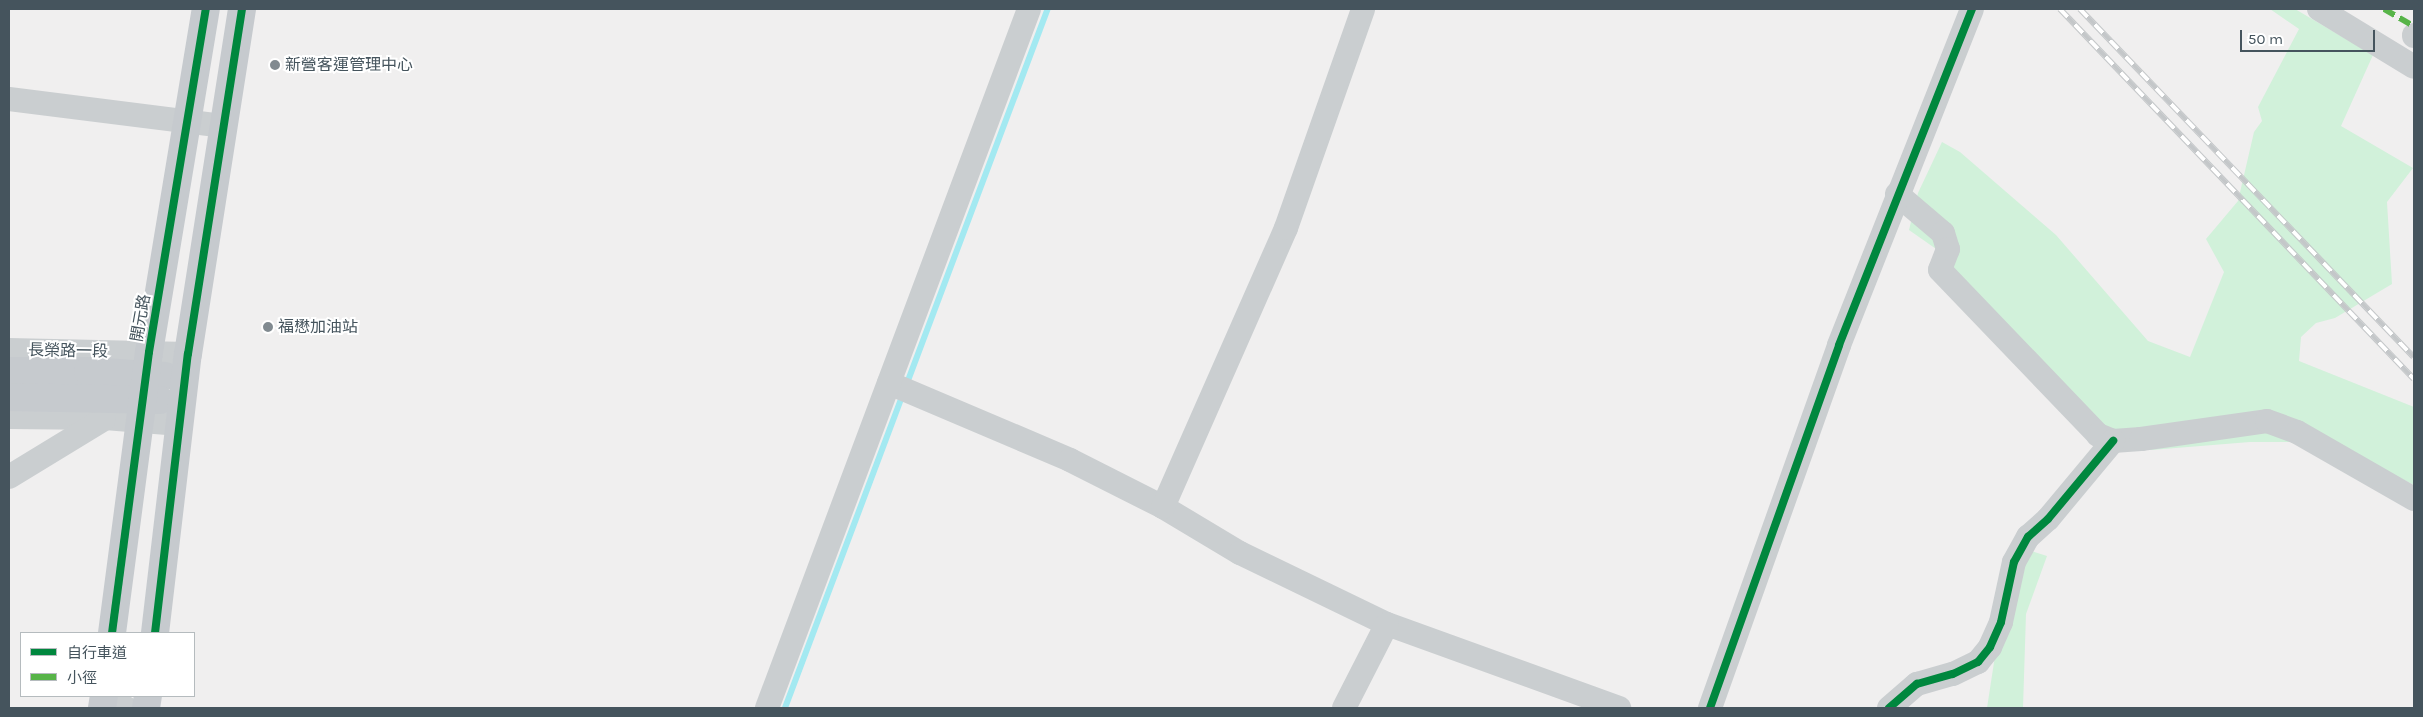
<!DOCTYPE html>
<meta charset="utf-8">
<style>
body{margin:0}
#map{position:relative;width:2423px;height:717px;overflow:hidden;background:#f0efef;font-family:Karla,"Noto Sans TC",sans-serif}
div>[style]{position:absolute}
.green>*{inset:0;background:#d1f1da}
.stream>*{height:5.5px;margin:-2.75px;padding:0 2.75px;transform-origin:2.75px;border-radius:2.75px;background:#a3e9f1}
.minor>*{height:24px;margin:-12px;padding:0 12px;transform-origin:12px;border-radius:12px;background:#caced0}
.major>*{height:28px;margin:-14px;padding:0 14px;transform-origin:14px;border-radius:14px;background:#c6cace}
.rail>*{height:5.5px;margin-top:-2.75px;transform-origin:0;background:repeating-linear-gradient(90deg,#fff 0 11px,#c4c7c9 0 22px);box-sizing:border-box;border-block:1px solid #c4c7c9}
.quiet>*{height:6px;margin-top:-3px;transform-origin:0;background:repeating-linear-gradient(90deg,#57b448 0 12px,transparent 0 18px)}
.cycleway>*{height:8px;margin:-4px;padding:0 4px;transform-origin:4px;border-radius:4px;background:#00873e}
.dots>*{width:14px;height:14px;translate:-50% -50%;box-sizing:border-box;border:2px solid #fff;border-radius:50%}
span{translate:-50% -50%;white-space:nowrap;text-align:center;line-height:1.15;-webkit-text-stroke:4px #fff;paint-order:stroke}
.poi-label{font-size:16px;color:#45545d}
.left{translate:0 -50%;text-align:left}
.street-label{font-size:16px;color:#45545d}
.frame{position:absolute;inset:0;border:10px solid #45545d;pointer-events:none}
.legend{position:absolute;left:20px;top:632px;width:175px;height:65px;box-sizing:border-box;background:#fff;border:1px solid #b5bbbe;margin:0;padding:6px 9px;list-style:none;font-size:15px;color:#45545d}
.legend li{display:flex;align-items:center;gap:10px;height:25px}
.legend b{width:25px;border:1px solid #b5bbbe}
.scale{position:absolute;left:2240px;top:30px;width:135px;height:22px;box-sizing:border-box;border:2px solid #45545d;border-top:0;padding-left:6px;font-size:15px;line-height:18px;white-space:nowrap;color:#45545d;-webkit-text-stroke:4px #fff;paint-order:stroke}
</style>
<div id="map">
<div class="green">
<div style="clip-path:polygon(2270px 9px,2295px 9px,2373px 55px,2341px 126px,2413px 168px,2387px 202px,2392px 284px,2335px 318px,2316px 323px,2301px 337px,2299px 361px,2414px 407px,2414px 485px,2330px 442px,2250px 442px,2151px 450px,2113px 437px,1949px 286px,1949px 258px,1909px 230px,1918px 193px,1942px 142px,1960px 152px,2056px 235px,2148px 341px,2190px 357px,2224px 272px,2206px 239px,2238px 201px,2254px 132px,2262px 121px,2258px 107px,2299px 29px)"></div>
<div style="clip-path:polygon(2012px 545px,2047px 556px,2026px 614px,2023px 708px,1987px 708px)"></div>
</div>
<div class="stream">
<div style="left:906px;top:386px;width:403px;rotate:-69.4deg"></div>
<div style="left:785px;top:708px;width:335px;rotate:-69.4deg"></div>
</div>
<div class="minor">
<div style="left:2319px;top:9px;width:111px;rotate:31.4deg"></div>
<div style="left:2414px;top:35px;width:1px;rotate:90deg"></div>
<div style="left:9px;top:99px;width:217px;rotate:7.2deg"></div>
<div style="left:1897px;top:194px;width:60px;rotate:40.3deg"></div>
<div style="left:1943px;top:233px;width:17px;rotate:73deg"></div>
<div style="left:1948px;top:249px;width:22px;rotate:111deg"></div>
<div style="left:1940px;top:270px;width:228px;rotate:46.2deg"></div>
<div style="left:2098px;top:435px;width:16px;rotate:22deg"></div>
<div style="left:2113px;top:441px;width:28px;rotate:-4deg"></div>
<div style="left:2141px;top:439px;width:127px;rotate:-8.1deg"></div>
<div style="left:2267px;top:421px;width:32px;rotate:20deg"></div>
<div style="left:2297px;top:432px;width:135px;rotate:29.8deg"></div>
<div style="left:9px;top:350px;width:179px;rotate:1.3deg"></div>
<div style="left:889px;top:383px;width:197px;rotate:23deg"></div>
<div style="left:1070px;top:460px;width:104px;rotate:26.8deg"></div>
<div style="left:1163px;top:507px;width:90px;rotate:30.9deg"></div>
<div style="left:1240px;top:553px;width:163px;rotate:25.8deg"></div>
<div style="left:1387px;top:624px;width:247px;rotate:19.9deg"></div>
<div style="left:9px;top:417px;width:96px;rotate:0.6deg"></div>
<div style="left:105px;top:418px;width:75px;rotate:4.6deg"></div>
<div style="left:9px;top:477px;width:111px;rotate:-31.4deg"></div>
<div style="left:1163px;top:507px;width:305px;rotate:-66.2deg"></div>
<div style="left:1286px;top:228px;width:232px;rotate:-70.6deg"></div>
<div style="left:103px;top:705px;width:23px;rotate:7deg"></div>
<div style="left:767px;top:708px;width:746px;rotate:-69.45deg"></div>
<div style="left:1344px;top:708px;width:94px;rotate:-62.9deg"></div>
<div style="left:1710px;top:708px;width:385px;rotate:-70.4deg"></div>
<div style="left:1839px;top:345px;width:361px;rotate:-68.4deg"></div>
<div style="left:1889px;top:708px;width:37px;rotate:-41deg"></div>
<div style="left:1917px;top:684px;width:37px;rotate:-16deg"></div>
<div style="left:1953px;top:674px;width:28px;rotate:-26deg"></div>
<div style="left:1978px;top:662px;width:19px;rotate:-51deg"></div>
<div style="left:1990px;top:647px;width:27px;rotate:-66deg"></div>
<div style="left:2001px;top:622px;width:61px;rotate:-77.8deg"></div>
<div style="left:2014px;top:562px;width:29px;rotate:-61deg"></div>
<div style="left:2028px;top:537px;width:27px;rotate:-42deg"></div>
<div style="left:2048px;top:519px;width:102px;rotate:-50.2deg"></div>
</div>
<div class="major">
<div style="left:9px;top:371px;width:79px"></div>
<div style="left:88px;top:371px;width:77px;rotate:3.7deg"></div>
<div style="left:9px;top:397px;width:151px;rotate:1.1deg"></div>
<div style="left:112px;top:633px;width:283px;rotate:-82.5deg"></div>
<div style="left:149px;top:352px;width:348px;rotate:-80.6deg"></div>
<div style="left:155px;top:633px;width:281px;rotate:-83.3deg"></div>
<div style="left:188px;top:354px;width:349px;rotate:-81.1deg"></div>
<div style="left:102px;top:708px;width:12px;rotate:-81deg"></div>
<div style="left:146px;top:708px;width:12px;rotate:-81deg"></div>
</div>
<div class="rail">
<div style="left:2060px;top:9px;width:512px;rotate:46.27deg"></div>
<div style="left:2080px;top:9px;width:482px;rotate:46.2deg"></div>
</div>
<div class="quiet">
<div style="left:2384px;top:9px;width:34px;rotate:30deg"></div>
</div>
<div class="cycleway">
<div style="left:112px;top:633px;width:283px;rotate:-82.5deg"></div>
<div style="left:149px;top:352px;width:348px;rotate:-80.6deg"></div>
<div style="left:155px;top:633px;width:281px;rotate:-83.3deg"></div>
<div style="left:188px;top:354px;width:349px;rotate:-81.1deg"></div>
<div style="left:1710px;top:708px;width:385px;rotate:-70.4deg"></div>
<div style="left:1839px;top:345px;width:361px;rotate:-68.4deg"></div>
<div style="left:1889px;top:708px;width:37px;rotate:-41deg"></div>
<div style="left:1917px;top:684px;width:37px;rotate:-16deg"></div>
<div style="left:1953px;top:674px;width:28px;rotate:-26deg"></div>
<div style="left:1978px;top:662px;width:19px;rotate:-51deg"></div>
<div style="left:1990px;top:647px;width:27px;rotate:-66deg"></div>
<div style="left:2001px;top:622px;width:61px;rotate:-77.8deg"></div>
<div style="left:2014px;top:562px;width:29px;rotate:-61deg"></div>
<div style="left:2028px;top:537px;width:27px;rotate:-42deg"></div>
<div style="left:2048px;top:519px;width:102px;rotate:-50.2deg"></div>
</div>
<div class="dots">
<div style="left:275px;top:65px;background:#818a90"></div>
<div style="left:268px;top:327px;background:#818a90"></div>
</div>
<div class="poi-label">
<span class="left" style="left:285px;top:65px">新營客運管理中心</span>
<span class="left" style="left:278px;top:327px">福懋加油站</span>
</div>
<div class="street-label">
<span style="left:141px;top:318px;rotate:-80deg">開元路</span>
<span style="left:68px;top:351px;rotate:1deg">長榮路一段</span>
</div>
<div class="frame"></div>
<ul class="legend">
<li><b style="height:6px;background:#00873e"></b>自行車道</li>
<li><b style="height:6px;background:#57b448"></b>小徑</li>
</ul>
<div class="scale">50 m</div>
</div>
